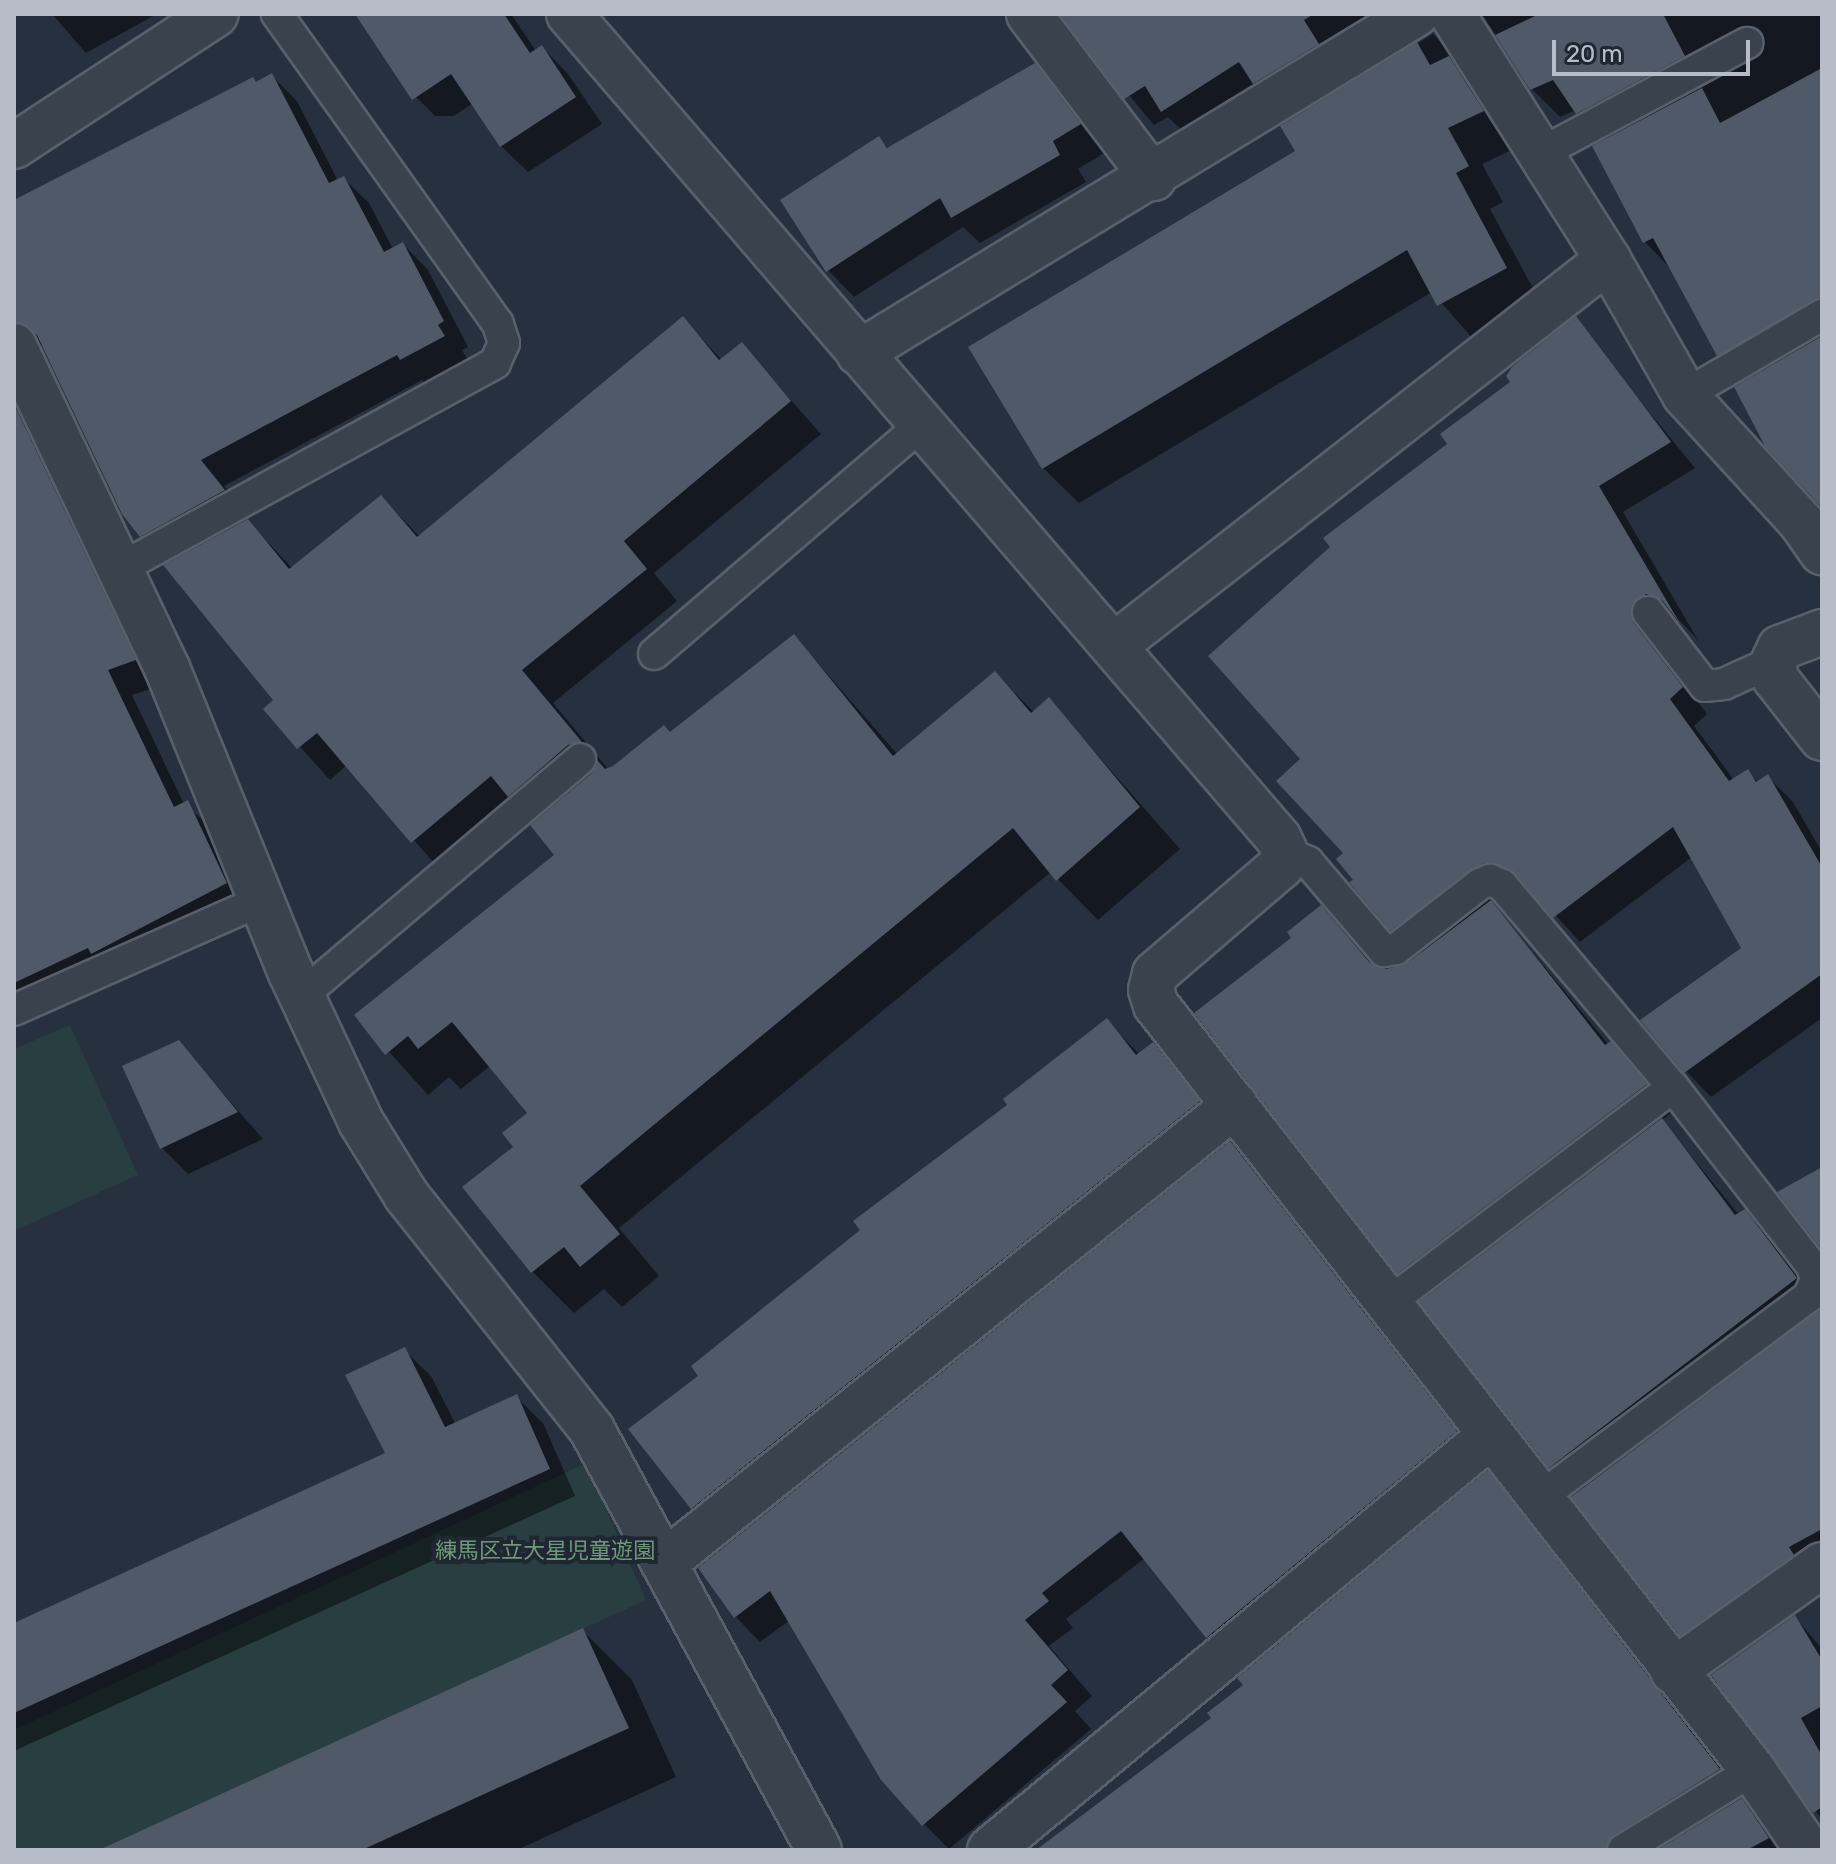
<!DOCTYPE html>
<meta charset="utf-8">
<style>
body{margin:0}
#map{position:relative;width:1836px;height:1864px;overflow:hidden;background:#26303e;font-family:Rubik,"Noto Sans JP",sans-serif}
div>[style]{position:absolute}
.green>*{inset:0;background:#293e40}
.shadow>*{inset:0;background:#0007}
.building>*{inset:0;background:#505968}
.roads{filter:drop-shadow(2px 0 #58606b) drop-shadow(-2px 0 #58606b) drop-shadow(0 2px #58606b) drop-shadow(0 -2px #58606b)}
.service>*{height:30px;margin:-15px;padding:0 15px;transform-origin:15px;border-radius:15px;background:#3a424e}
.minor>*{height:44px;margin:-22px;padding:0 22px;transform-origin:22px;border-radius:22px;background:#3a424e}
span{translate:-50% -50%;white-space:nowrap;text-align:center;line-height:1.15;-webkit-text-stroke:8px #1f2733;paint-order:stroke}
.park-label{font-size:22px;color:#6f9878}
.frame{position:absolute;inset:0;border:16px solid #b6bdc8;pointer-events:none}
.scale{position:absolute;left:1552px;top:40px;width:198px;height:36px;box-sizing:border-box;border:4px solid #b6bdc8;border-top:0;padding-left:10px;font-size:24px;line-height:28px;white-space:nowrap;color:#b6bdc8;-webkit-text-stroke:6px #1f2733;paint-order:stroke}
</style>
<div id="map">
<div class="green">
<div style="clip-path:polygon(70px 1025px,138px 1175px,14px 1231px,14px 1049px)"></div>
<div style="clip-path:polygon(586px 1463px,646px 1600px,99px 1850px,14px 1850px,14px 1730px)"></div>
</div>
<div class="shadow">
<div style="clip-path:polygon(52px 14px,157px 14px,86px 53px)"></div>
<div style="clip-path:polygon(388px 14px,511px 14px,536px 51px,542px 47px,568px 74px,602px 124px,528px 172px,501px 146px,473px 103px,454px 116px,435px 116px,408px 89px)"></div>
<div style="clip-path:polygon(1061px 14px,1822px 14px,1822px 510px,1767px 445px,1746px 382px,1718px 354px,1673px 271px,1645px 242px,1605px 141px,1574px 111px,1560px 117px,1532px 89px,1484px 17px,1444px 16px,1191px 139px,1168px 117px,1154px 125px)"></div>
<div style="clip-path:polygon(1433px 34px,1468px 69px,1518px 147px,1482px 164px,1503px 202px,1490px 209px,1541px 303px,1474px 340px,1432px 292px,1079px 503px,1043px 468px,1298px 151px,1282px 127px)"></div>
<div style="clip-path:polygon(1035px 66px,1106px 152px,1078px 169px,1086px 182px,980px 243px,963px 227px,854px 297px,828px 270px,879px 138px,889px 149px)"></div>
<div style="clip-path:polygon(272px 76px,297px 101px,338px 181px,343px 178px,369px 203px,393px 249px,403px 244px,428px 270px,468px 347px,462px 350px,469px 362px,426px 384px,422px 380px,224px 486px,249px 516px,245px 518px,293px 569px,381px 497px,420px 537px,683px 319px,722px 360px,742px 345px,821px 434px,654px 573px,677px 601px,553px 703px,609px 770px,670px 734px,794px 636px,898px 755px,995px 674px,1034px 712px,1049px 700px,1180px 849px,1098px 920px,1051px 872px,619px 1228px,659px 1276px,622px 1307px,604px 1289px,574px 1313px,533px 1272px,465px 1187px,516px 1147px,529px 1113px,490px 1066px,461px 1089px,449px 1077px,428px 1095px,356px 1015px,557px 855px,522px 808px,444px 874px,347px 765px,330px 780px,266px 709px,276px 700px,170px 564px,142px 536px,42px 345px,18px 358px,160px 686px,132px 695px,184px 804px,212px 828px,251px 908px,14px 1013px,14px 202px)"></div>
<div style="clip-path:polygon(1574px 321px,1695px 468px,1623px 512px,1698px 640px,1679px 620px,1671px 619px,1656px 630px,1659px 651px,1707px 714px,1694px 726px,1734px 780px,1748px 772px,1758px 782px,1768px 777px,1793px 802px,1822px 852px,1822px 1025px,1819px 1020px,1711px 1097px,1686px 1071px,1744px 949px,1692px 857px,1580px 942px,1538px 896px,1511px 888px,1491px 902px,1609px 1045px,1672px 1112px,1662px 1120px,1739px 1215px,1745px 1212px,1771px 1238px,1821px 1303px,1822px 1568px,1707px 1660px,1681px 1634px,1578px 1494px,1422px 1302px,1426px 1300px,1399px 1272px,1294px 938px,1321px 908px,1375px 967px,1387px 971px,1419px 957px,1355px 880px,1302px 759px,1450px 444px)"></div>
<div style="clip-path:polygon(1107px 1021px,1139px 1054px,1153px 1045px,1225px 1129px,719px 1535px,631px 1430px,701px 1376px)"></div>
<div style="clip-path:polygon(179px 1043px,263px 1139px,188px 1174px,162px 1148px)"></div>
<div style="clip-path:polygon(1230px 1144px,1481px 1457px,1233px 1662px,1145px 1558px,1066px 1619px,1073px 1628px,1049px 1646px,1092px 1696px,1075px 1711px,1091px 1729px,949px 1849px,924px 1824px,790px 1620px,760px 1642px,735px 1616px)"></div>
<div style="clip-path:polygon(404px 1350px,431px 1376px,456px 1425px,516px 1397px,543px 1423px,575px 1496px,14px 1751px,14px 1626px,388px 1454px)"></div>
<div style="clip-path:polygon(1487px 1473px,1514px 1500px,1784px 1850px,1039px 1850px,1214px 1719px)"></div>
<div style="clip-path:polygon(1795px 1617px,1822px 1649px,1822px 1819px,1713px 1675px)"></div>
<div style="clip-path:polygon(583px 1631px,632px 1680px,676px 1777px,517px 1850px,104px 1850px)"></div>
</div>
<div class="building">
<div style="clip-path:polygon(355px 14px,504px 14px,530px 53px,542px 45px,576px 97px,500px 147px,451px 74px,412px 100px)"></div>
<div style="clip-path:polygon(1060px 14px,1314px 14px,1304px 20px,1319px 44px,1253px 84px,1239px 62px,1161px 112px,1145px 86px,1124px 99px)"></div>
<div style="clip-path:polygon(1539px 14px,1663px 14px,1685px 56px,1576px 114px,1553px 80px,1530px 90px,1495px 35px)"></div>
<div style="clip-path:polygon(1417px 42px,1430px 65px,1449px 56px,1484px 111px,1448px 128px,1469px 166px,1456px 173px,1507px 268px,1437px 306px,1407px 250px,1042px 469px,968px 347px,1295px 151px,1280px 126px)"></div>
<div style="clip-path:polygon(1035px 63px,1081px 124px,1053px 141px,1060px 155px,951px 218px,940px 198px,826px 272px,780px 200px,879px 136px,887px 148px)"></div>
<div style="clip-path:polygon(1822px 68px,1822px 297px,1717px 356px,1653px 238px,1643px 243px,1592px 146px,1702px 88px,1720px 123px)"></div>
<div style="clip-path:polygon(272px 73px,329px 183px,344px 176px,384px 252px,403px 242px,444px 321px,438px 325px,445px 336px,400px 360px,397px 355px,201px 460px,225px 490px,140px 537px,122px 514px,37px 335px,14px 321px,14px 200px,253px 77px,256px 82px)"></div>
<div style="clip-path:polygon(683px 316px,719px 360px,742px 342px,791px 401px,624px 541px,647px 569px,522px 670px,582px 742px,568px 745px,508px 797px,491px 776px,411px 843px,317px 733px,297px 749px,263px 709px,273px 700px,163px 565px,248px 519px,289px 569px,381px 495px,417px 537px)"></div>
<div style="clip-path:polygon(1576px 316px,1671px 442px,1599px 486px,1681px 625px,1662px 600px,1646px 594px,1632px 604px,1633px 622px,1683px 687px,1670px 699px,1729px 781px,1748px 769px,1756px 782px,1768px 774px,1822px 867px,1822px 974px,1684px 1073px,1640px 1020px,1741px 948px,1673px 827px,1553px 918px,1515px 873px,1484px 863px,1390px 931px,1349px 882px,1353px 880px,1336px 859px,1343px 853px,1276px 781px,1300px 759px,1208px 656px,1330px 547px,1323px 538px,1447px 444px,1440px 434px,1510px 382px,1506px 376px,1512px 367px)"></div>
<div style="clip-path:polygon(1822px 336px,1822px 508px,1765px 446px,1734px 387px)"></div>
<div style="clip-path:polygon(14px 404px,136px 660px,108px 670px,174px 807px,188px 800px,227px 883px,91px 954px,88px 948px,14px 983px)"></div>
<div style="clip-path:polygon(794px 634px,893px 756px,995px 671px,1031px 713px,1049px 697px,1140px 807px,1056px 881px,1013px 828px,580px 1186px,620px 1234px,580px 1267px,564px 1247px,531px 1273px,462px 1187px,513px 1147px,502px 1133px,527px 1113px,452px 1022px,418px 1049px,408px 1036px,385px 1055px,354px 1015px,554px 855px,530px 825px,592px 773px,597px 760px,605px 769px,613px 766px,664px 725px,670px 732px)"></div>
<div style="clip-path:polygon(1491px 900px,1605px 1045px,1611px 1041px,1647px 1084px,1397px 1274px,1194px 1013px,1291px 938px,1287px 932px,1321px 905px,1370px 963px,1387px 969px,1407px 963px)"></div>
<div style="clip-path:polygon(1107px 1018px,1136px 1055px,1153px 1042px,1200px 1101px,691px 1509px,628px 1429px,698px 1376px,691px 1366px,860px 1230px,853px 1221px,1007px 1105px,1003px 1099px)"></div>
<div style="clip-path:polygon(179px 1040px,238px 1112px,160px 1149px,122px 1066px)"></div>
<div style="clip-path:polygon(1662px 1118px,1735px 1215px,1745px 1209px,1797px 1278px,1549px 1468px,1419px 1302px)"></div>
<div style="clip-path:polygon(1230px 1141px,1457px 1431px,1206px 1638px,1121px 1531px,1042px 1593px,1049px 1601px,1025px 1620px,1068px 1670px,1051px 1685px,1067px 1702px,922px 1826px,881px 1780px,770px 1591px,734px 1618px,698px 1568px)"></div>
<div style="clip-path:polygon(1822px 1167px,1822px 1250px,1777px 1192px)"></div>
<div style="clip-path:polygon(1822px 1308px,1822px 1529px,1789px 1547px,1794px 1555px,1680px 1636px,1571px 1497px)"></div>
<div style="clip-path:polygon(405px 1347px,445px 1427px,517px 1394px,550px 1469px,14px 1713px,14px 1623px,385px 1453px,345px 1375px)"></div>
<div style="clip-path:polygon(1488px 1470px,1720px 1769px,1614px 1835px,1605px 1850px,1036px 1850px,1211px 1718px,1207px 1713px,1243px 1685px,1237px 1678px)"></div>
<div style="clip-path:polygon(1795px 1615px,1822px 1660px,1822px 1706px,1801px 1718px,1822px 1756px,1822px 1807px,1813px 1813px,1711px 1675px)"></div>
<div style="clip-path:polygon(583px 1628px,629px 1728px,362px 1850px,99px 1850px)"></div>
<div style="clip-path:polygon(1742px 1798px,1769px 1838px,1747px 1850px,1657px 1850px)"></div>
</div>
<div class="roads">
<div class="service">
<div style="left:1541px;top:153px;width:234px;rotate:-28.1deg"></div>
<div style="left:1685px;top:395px;width:159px;rotate:-30.3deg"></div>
<div style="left:119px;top:569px;width:429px;rotate:-28.7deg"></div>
<div style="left:495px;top:363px;width:22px;rotate:-66deg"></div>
<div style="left:504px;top:343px;width:20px;rotate:-108deg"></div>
<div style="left:498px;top:324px;width:381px;rotate:-125.5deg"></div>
<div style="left:1648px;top:612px;width:93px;rotate:52.4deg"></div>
<div style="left:1705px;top:686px;width:19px;rotate:-6deg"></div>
<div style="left:1724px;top:684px;width:55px;rotate:-24.7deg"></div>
<div style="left:654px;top:654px;width:352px;rotate:-40.6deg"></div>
<div style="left:1285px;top:852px;width:25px;rotate:23deg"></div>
<div style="left:1308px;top:862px;width:117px;rotate:49.5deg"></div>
<div style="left:1384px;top:951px;width:12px;rotate:-9deg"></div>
<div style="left:1396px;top:949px;width:106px;rotate:-37.7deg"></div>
<div style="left:1480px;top:884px;width:11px;rotate:-22deg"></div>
<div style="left:1490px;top:880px;width:13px;rotate:23deg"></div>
<div style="left:1502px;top:885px;width:265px;rotate:49.8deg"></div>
<div style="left:1673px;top:1087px;width:227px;rotate:52.2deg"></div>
<div style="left:1812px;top:1266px;width:15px;rotate:74deg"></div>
<div style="left:1816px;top:1280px;width:19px;rotate:115deg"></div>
<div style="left:1808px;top:1297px;width:334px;rotate:143.2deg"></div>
<div style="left:301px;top:996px;width:366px;rotate:-40.3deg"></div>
<div style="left:14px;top:1010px;width:271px;rotate:-23.9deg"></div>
<div style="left:1391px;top:1301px;width:354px;rotate:-37.2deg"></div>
<div style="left:1623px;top:1850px;width:153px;rotate:-31.6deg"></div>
</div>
<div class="minor">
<div style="left:569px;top:14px;width:1088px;rotate:49.28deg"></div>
<div style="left:1279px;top:839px;width:14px;rotate:65deg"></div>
<div style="left:1285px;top:852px;width:15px;rotate:106deg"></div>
<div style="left:1281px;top:866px;width:166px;rotate:139.4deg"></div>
<div style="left:1155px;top:974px;width:16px;rotate:104deg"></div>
<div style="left:1151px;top:990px;width:16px;rotate:72deg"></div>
<div style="left:1156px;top:1005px;width:970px;rotate:52.03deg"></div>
<div style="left:1753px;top:1770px;width:97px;rotate:55.5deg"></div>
<div style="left:1029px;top:14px;width:206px;rotate:52.9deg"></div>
<div style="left:1452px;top:14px;width:291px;rotate:57.6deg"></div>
<div style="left:1608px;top:260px;width:155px;rotate:60.3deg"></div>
<div style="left:1685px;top:395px;width:172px;rotate:47.6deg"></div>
<div style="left:1801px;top:522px;width:37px;rotate:55deg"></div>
<div style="left:14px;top:146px;width:241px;rotate:-33.2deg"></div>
<div style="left:14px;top:346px;width:357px;rotate:64.6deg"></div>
<div style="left:167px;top:668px;width:329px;rotate:67.9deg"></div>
<div style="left:291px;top:973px;width:165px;rotate:64.8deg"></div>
<div style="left:361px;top:1122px;width:86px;rotate:58.3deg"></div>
<div style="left:406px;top:1195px;width:300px;rotate:51.6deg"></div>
<div style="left:592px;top:1430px;width:477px;rotate:61.6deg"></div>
<div style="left:859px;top:353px;width:652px;rotate:-31.33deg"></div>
<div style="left:1822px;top:632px;width:45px;rotate:159.1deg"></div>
<div style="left:1780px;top:648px;width:14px;rotate:115deg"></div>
<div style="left:1774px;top:661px;width:17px;rotate:87deg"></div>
<div style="left:1775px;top:678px;width:76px;rotate:51.9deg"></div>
<div style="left:1115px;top:645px;width:626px;rotate:-37.99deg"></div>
<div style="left:664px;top:1563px;width:732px;rotate:-38.73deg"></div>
<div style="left:1673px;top:1671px;width:183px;rotate:-35.4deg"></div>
<div style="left:990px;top:1850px;width:649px;rotate:-39.62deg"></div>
</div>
</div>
<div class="park-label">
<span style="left:545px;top:1551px">練馬区立大星児童遊園</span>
</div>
<div class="frame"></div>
<div class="scale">20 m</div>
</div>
